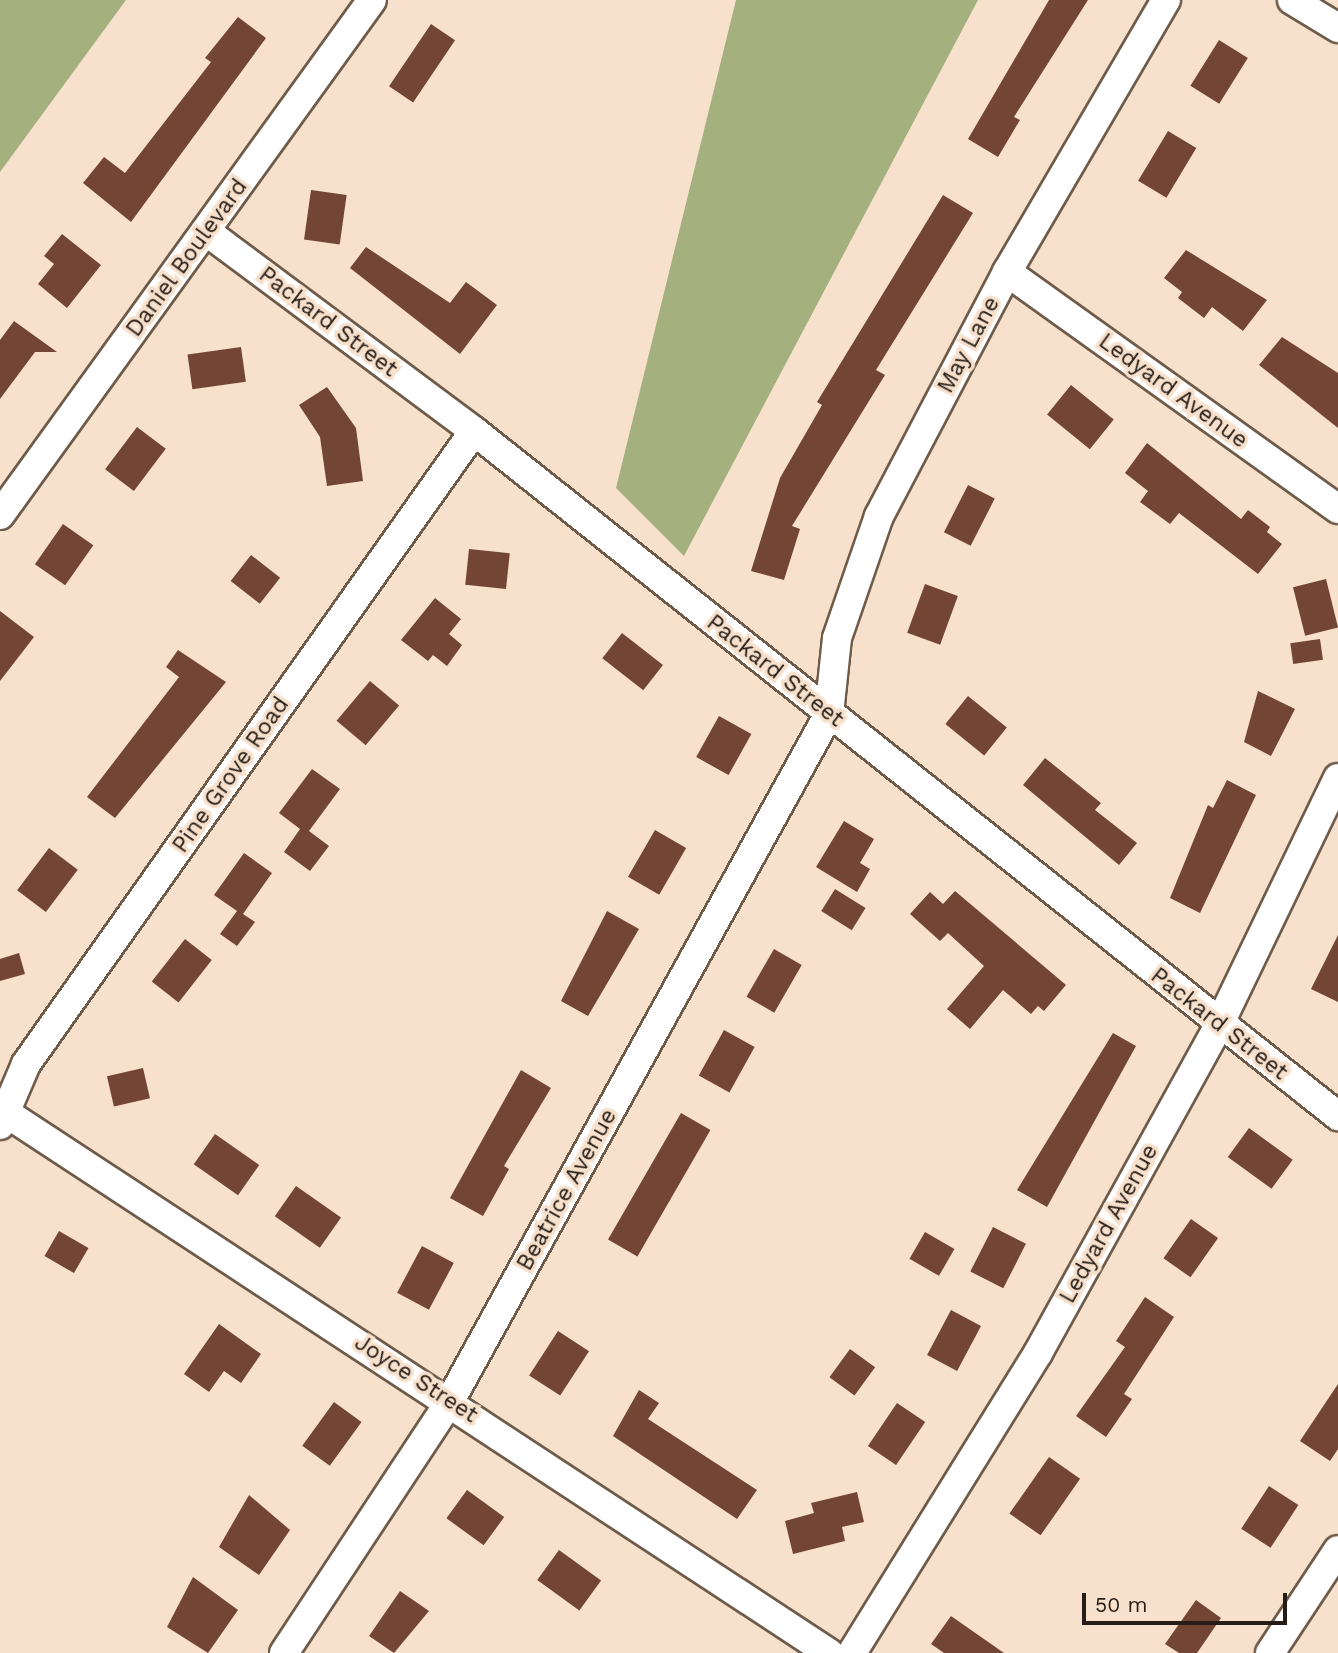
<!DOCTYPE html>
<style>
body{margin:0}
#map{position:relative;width:1338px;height:1653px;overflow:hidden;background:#f7e0cc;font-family:"Work Sans",sans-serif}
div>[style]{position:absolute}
.forest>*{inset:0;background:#a4b07e}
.building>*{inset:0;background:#734535;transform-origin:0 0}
.roads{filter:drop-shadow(2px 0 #6e5b4a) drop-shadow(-2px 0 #6e5b4a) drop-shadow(0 2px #6e5b4a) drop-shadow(0 -2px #6e5b4a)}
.minor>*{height:28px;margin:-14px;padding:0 14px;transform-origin:14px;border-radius:14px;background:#fff}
span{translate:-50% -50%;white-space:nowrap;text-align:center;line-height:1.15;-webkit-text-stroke:7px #f7e0cc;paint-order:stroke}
.street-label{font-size:23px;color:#251d16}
.scale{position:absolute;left:1082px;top:1593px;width:205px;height:32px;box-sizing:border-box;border:4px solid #251d16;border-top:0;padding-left:9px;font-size:21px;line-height:24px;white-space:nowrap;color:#251d16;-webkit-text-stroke:5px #f7e0cc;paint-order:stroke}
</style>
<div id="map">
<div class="forest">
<div style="clip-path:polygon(0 0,126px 0,0 172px)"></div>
<div style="clip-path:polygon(736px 0,978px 0,684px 556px,616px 488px)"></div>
</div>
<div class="building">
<div style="clip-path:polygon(1049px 0,1088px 0,1014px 117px,1020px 120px,998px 157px,968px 139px)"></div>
<div style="clip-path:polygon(238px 17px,266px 38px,131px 222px,83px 183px,104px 157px,125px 173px,211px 62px,205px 58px)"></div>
<div style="left:431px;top:24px;width:29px;height:75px;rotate:34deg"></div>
<div style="left:1219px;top:40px;width:34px;height:54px;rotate:32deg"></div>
<div style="left:1168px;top:131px;width:33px;height:58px;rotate:31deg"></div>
<div style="left:311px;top:190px;width:36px;height:50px;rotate:8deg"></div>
<div style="clip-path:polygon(943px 195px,973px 213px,876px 370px,885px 375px,792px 526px,800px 529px,784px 580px,751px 571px,780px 478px,822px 405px,817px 402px)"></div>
<div style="clip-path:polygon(62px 234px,101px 265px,67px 308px,38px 284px,54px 264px,44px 256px)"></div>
<div style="clip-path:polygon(366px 247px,450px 303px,466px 282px,497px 305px,460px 354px,350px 268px)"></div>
<div style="clip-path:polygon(1186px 250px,1267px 300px,1243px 331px,1212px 307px,1204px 318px,1178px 298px,1182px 292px,1164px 278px)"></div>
<div style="clip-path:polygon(14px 321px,57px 352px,35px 352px,0 399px,0 340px)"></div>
<div style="clip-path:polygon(1282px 337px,1338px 373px,1338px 428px,1259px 365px)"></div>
<div style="left:241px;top:347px;width:35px;height:54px;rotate:82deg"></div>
<div style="left:1071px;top:385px;width:55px;height:38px;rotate:39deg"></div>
<div style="clip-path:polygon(327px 387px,356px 428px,363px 481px,327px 486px,320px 437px,299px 405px)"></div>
<div style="left:137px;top:427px;width:36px;height:53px;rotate:37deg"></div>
<div style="clip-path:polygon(1147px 443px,1241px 519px,1248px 510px,1270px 527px,1267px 532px,1282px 544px,1258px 574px,1179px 513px,1170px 524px,1140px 502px,1148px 491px,1125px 473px)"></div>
<div style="left:968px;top:485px;width:30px;height:53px;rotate:27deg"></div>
<div style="left:63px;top:524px;width:37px;height:49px;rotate:35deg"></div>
<div style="left:469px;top:549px;width:41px;height:36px;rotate:6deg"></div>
<div style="left:251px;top:555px;width:37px;height:33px;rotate:38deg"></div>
<div style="left:1326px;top:579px;width:50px;height:34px;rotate:76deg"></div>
<div style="left:925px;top:584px;width:35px;height:52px;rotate:20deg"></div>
<div style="clip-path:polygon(435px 598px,461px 619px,449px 634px,462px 645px,447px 666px,433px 655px,428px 661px,401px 640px)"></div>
<div style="clip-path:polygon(0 611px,34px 637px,0 681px)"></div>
<div style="left:622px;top:633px;width:52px;height:32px;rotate:38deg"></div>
<div style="left:1320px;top:639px;width:21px;height:30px;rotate:82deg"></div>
<div style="clip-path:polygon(178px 650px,226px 682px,115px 818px,87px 797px,179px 677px,166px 667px)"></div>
<div style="left:370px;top:681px;width:38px;height:52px;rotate:40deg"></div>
<div style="clip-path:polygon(1258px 691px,1295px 709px,1271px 756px,1244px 742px)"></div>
<div style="left:968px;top:696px;width:50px;height:36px;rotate:39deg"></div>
<div style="left:719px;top:716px;width:37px;height:47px;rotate:29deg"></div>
<div style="clip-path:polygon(1045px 758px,1101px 803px,1095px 810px,1137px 843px,1119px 865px,1023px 785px)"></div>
<div style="clip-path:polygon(312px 769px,340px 789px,309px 831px,329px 846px,310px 871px,284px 852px,300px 829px,279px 813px)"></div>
<div style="clip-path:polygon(1227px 780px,1256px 795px,1200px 913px,1170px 898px,1208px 805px,1213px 808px)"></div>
<div style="clip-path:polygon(844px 821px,874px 839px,860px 863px,870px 869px,857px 892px,816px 867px)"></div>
<div style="left:655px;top:830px;width:36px;height:54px;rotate:30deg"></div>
<div style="left:49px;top:848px;width:36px;height:53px;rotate:37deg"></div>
<div style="clip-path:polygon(244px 853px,272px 873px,243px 914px,255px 922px,237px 946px,220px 934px,237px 911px,214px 895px)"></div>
<div style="left:835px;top:889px;width:36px;height:26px;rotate:32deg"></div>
<div style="clip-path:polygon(955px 891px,1066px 985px,1044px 1011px,1038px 1006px,1031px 1014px,1003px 990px,970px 1029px,947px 1009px,984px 966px,948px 933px,940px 941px,910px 914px,930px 892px,943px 904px)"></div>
<div style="clip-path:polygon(607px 911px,639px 929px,588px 1016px,561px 1001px)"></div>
<div style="clip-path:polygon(1338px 935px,1338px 1002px,1311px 989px)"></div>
<div style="left:185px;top:939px;width:34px;height:54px;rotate:38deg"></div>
<div style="left:774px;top:949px;width:32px;height:55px;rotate:30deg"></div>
<div style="clip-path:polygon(19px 953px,25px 974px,0 981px,0 959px)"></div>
<div style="left:724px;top:1030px;width:35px;height:52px;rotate:29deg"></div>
<div style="clip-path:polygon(1113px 1033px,1136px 1046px,1047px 1207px,1017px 1190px)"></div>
<div style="left:143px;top:1068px;width:31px;height:37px;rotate:77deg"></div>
<div style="clip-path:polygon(521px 1070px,551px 1088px,504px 1166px,509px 1169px,483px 1216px,450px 1198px)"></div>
<div style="left:681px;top:1113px;width:34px;height:146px;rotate:30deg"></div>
<div style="left:1249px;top:1128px;width:54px;height:36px;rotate:36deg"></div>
<div style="left:215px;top:1134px;width:54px;height:37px;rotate:35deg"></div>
<div style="left:296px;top:1186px;width:55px;height:37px;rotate:35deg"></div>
<div style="left:1191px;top:1219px;width:33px;height:48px;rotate:35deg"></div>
<div style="left:993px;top:1227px;width:37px;height:50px;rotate:27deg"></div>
<div style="left:59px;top:1231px;width:34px;height:29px;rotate:30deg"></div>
<div style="left:925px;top:1232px;width:34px;height:31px;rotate:30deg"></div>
<div style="left:422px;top:1246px;width:36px;height:53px;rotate:28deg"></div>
<div style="clip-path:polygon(1145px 1297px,1174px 1317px,1124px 1394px,1132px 1399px,1106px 1437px,1076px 1416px,1125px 1347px,1116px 1341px)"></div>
<div style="left:951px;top:1310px;width:34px;height:51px;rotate:28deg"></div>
<div style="clip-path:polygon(219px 1324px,261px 1354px,241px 1383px,224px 1371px,209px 1392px,184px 1374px)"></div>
<div style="left:558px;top:1331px;width:37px;height:53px;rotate:33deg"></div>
<div style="left:850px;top:1349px;width:31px;height:35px;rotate:36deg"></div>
<div style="clip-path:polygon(1338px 1384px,1338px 1449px,1330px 1461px,1300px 1441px)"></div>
<div style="clip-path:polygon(639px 1390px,659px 1403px,648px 1419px,757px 1490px,737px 1519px,613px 1436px)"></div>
<div style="left:334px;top:1402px;width:34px;height:54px;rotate:36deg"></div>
<div style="left:897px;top:1403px;width:34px;height:52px;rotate:34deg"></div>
<div style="left:1049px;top:1457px;width:38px;height:69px;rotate:35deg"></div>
<div style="left:1269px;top:1486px;width:35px;height:51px;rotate:33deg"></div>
<div style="left:467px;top:1490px;width:46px;height:35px;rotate:36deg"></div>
<div style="clip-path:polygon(857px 1492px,864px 1522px,842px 1527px,845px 1541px,793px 1554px,785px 1521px,814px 1513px,811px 1503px)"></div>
<div style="clip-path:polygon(249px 1495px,290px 1530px,259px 1575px,219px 1547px)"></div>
<div style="left:559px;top:1550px;width:52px;height:37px;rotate:36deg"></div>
<div style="clip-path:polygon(193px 1577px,238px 1610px,208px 1653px,167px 1627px)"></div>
<div style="clip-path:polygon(400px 1591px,429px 1611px,394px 1653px,369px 1636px)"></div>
<div style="clip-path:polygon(1196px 1600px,1221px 1618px,1197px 1653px,1179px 1653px,1165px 1644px)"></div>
<div style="clip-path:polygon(951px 1616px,1004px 1653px,944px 1653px,931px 1644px)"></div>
</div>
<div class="roads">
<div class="minor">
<div style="left:1292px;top:0;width:54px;rotate:31.3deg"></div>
<div style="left:207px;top:232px;width:333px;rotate:36.7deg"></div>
<div style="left:474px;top:431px;width:1103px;rotate:38.41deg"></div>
<div style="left:1007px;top:272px;width:407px;rotate:35.6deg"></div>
<div style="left:0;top:515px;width:635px;rotate:-54.16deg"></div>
<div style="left:0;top:1109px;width:992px;rotate:33.27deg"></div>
<div style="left:0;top:1125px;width:66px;rotate:-66.9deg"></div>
<div style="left:26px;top:1064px;width:775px;rotate:-54.71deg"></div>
<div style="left:284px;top:1653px;width:302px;rotate:-56.6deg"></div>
<div style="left:450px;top:1401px;width:785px;rotate:-61.12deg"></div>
<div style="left:829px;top:714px;width:76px;rotate:-84deg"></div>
<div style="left:837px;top:638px;width:129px;rotate:-71deg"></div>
<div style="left:879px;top:516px;width:276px;rotate:-62.3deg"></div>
<div style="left:1007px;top:272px;width:315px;rotate:-59.7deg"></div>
<div style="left:852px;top:1653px;width:353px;rotate:-58.2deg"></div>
<div style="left:1038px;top:1353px;width:375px;rotate:-61.1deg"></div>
<div style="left:1219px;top:1025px;width:274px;rotate:-64.3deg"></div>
<div style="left:1270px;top:1653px;width:123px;rotate:-56.6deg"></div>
</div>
</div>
<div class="street-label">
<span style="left:187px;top:258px;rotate:-54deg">Daniel Boulevard</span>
<span style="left:328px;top:322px;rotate:37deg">Packard Street</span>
<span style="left:969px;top:345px;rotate:-62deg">May Lane</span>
<span style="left:1173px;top:391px;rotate:36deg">Ledyard Avenue</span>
<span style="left:775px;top:671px;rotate:38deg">Packard Street</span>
<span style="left:231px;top:775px;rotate:-55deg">Pine Grove Road</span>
<span style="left:1219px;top:1024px;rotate:38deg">Packard Street</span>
<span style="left:567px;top:1190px;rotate:-61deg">Beatrice Avenue</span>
<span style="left:1109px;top:1224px;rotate:-61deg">Ledyard Avenue</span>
<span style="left:416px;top:1379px;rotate:33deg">Joyce Street</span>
</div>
<div class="scale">50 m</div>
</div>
